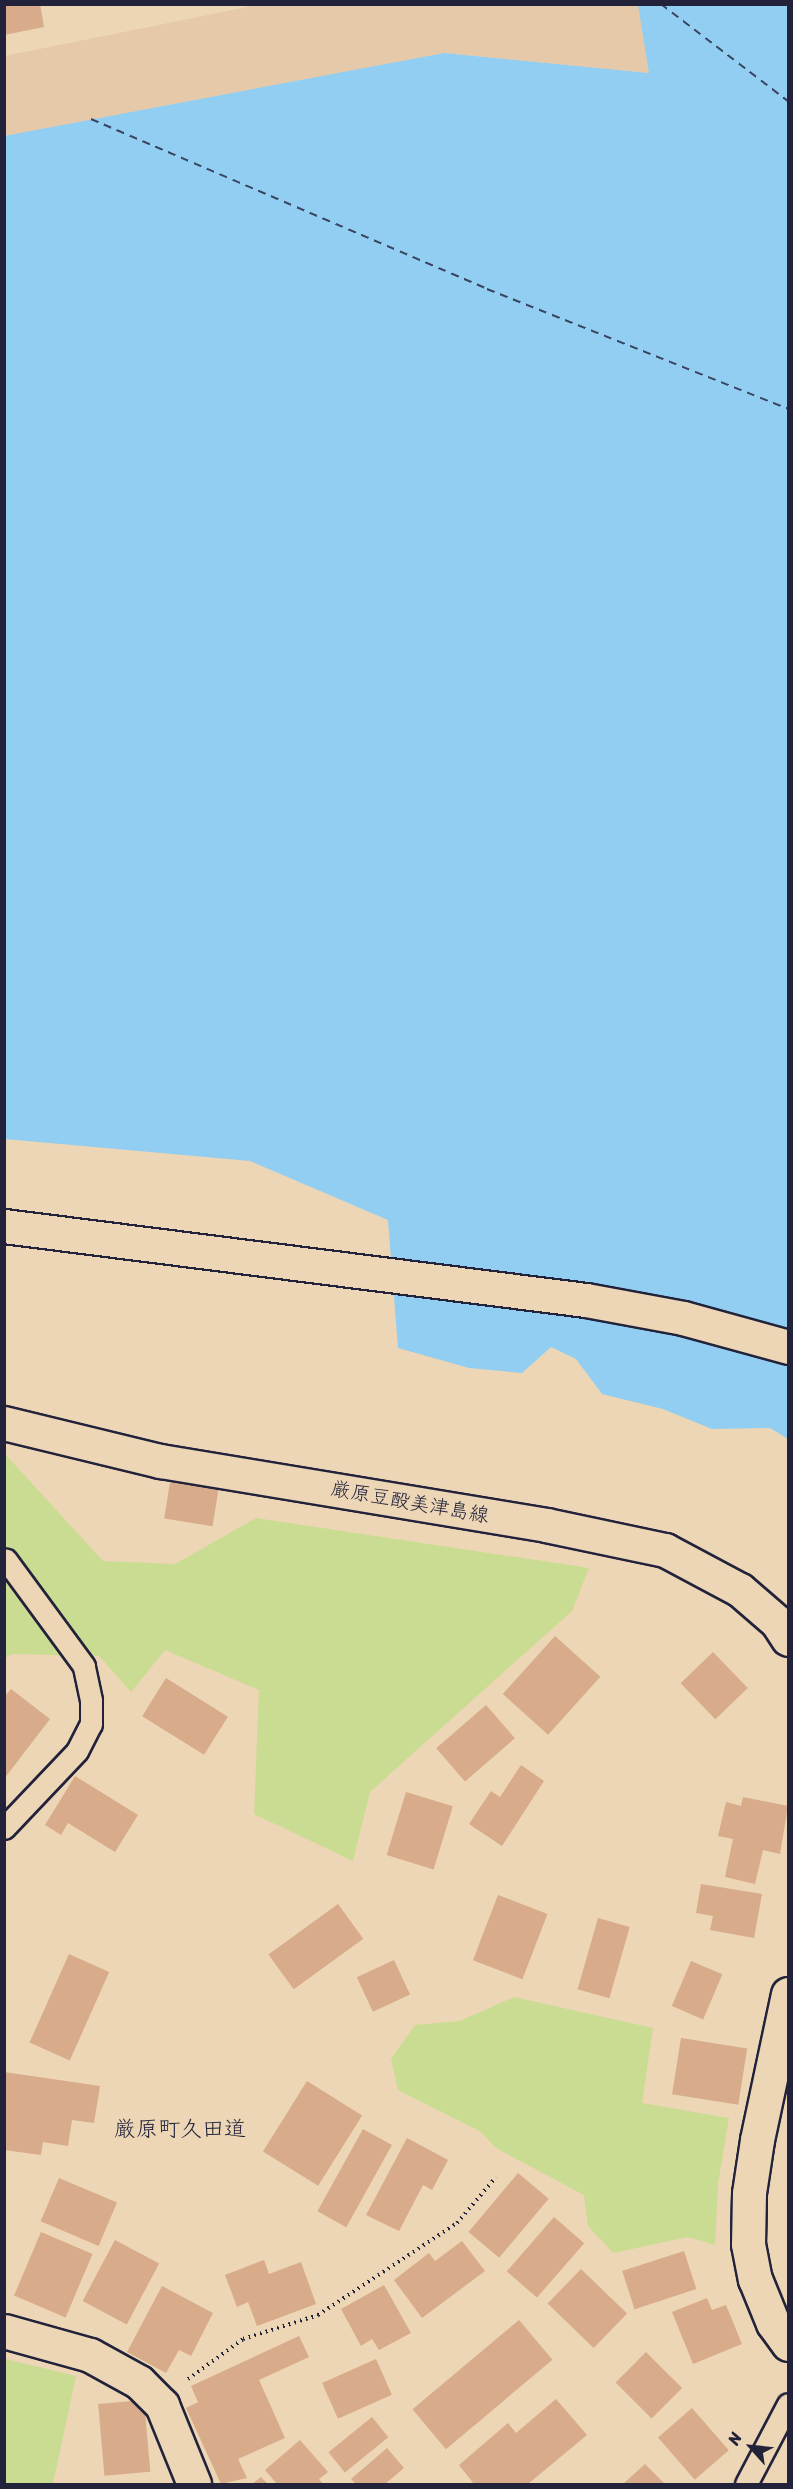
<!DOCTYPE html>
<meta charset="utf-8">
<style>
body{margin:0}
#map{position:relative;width:793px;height:2489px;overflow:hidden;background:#ecd6b5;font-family:Sriracha,"Klee One",sans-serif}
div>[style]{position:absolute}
.built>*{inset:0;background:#e6c9a8}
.green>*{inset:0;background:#cadc91}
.water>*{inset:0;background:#92cdf2}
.ferry>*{height:1.5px;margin-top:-0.75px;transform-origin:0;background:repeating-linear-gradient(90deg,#384460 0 8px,transparent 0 14px)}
.building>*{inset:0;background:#d8ab8a;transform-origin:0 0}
.path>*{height:4px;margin-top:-2px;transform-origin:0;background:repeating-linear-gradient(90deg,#22223b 0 1.5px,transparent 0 6px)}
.roads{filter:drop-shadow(2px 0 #22223b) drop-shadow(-2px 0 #22223b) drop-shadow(0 2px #22223b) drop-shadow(0 -2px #22223b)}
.lane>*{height:21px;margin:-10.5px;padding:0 10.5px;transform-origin:10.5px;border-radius:10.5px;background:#ecd6b5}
.street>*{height:33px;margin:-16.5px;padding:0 16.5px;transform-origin:16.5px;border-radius:16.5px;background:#ecd6b5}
.secondary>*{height:33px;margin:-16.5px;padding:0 16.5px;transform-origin:16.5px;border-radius:16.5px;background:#ecd6b5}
.primary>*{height:33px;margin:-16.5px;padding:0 16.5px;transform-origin:16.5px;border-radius:16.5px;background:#ecd6b5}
span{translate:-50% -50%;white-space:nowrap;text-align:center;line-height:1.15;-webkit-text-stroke:5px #ecd6b5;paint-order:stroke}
.street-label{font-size:20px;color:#22223b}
.quarter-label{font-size:22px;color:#22223b}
.frame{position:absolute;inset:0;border:6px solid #22223b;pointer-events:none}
.north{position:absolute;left:721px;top:2417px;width:60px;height:60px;-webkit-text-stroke:4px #ecd6b5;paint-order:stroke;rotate:297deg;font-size:16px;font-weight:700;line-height:24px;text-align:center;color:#22223b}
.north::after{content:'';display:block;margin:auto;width:21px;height:27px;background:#22223b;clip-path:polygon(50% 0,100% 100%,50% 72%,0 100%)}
</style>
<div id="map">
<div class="built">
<div style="clip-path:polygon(257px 5px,638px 5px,650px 73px,444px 53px,5px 136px,5px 56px)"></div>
</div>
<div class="green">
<div style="clip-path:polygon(5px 1454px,103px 1561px,175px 1564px,256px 1518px,589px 1568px,572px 1611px,370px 1792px,353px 1861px,254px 1814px,259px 1690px,165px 1650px,131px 1692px,99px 1656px,13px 1654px,5px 1658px)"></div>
<div style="clip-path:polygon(514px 1997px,653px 2028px,642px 2103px,729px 2118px,718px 2184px,715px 2245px,688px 2237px,613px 2253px,588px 2226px,584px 2195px,496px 2148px,481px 2132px,398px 2090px,391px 2059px,415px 2025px,460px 2021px)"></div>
<div style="clip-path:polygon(5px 2359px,76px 2376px,53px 2484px,5px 2484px)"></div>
</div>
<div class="water">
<div style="clip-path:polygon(638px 5px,788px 5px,788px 1439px,770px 1428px,712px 1429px,663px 1409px,602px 1394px,576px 1359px,551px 1347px,522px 1373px,469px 1368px,398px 1348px,388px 1220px,250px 1161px,5px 1139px,4px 136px,444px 53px,649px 73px)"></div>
</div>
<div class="ferry">
<div style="left:661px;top:4px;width:160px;rotate:37.4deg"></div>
<div style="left:91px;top:119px;width:431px;rotate:23.2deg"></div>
<div style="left:487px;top:289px;width:324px;rotate:21.7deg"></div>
</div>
<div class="building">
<div style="clip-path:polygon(4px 4px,40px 4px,44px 27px,4px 35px)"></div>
<div style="left:170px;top:1482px;width:49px;height:37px;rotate:9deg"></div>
<div style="left:555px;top:1636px;width:61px;height:78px;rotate:42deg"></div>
<div style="left:713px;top:1652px;width:50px;height:45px;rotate:46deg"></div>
<div style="left:166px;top:1678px;width:73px;height:45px;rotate:32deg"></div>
<div style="clip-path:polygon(11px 1689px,50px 1719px,4px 1779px,4px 1697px)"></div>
<div style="left:486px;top:1705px;width:44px;height:66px;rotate:49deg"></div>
<div style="clip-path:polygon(521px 1765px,544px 1781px,502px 1846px,469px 1824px,491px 1791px,500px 1797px)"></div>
<div style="clip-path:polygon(75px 1776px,138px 1815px,115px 1852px,68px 1823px,61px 1835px,45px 1825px)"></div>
<div style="left:406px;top:1792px;width:49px;height:66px;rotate:17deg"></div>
<div style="clip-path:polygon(743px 1797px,788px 1806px,780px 1854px,763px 1850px,755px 1884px,725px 1877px,733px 1839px,718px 1836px,726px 1802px,741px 1806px)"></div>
<div style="clip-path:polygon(701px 1884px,762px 1894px,754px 1938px,710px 1930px,713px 1916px,696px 1913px)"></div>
<div style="left:498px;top:1895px;width:53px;height:70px;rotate:21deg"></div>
<div style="left:338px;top:1904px;width:43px;height:86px;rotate:54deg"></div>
<div style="left:598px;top:1918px;width:33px;height:74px;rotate:16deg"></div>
<div style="left:69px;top:1954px;width:44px;height:97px;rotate:24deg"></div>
<div style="left:394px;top:1960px;width:38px;height:41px;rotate:65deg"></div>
<div style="left:691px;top:1961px;width:34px;height:49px;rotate:23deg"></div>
<div style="left:681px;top:2038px;width:67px;height:57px;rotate:9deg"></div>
<div style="clip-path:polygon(4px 2072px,100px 2086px,94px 2123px,72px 2120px,68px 2146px,43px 2142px,41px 2155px,4px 2150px)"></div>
<div style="left:307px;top:2081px;width:65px;height:83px;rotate:32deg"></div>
<div style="left:363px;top:2129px;width:33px;height:94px;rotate:29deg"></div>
<div style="clip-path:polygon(407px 2138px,448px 2160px,432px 2190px,423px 2185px,399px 2231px,366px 2215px)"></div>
<div style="left:518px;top:2173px;width:40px;height:77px;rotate:40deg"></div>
<div style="left:59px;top:2178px;width:63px;height:47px;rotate:23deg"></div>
<div style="left:554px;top:2217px;width:40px;height:72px;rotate:41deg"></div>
<div style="left:41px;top:2232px;width:56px;height:69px;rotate:23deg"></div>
<div style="left:115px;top:2240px;width:50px;height:69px;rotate:28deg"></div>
<div style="clip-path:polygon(462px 2241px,485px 2271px,422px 2318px,394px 2280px,429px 2253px,435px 2261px)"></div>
<div style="left:684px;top:2251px;width:40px;height:65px;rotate:72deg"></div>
<div style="clip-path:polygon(264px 2260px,269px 2274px,301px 2262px,316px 2304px,257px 2326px,248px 2302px,237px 2307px,225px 2275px)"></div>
<div style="left:581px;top:2269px;width:64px;height:48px;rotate:44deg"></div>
<div style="clip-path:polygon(384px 2285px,411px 2333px,379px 2350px,372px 2339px,361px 2346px,341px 2309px)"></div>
<div style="clip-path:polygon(162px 2286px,213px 2313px,191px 2356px,179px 2350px,166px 2373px,127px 2352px)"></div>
<div style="clip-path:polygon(707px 2298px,712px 2310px,726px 2305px,742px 2344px,693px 2364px,672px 2312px)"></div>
<div style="left:519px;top:2320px;width:52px;height:139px;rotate:50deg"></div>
<div style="clip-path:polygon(299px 2336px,309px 2357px,259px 2380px,285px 2438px,238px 2459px,247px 2478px,221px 2484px,186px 2408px,198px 2402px,191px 2386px)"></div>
<div style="left:646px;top:2352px;width:51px;height:43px;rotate:45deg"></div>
<div style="left:376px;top:2359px;width:39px;height:59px;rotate:66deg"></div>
<div style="clip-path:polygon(556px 2399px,587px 2435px,528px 2484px,474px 2484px,459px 2465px,508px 2423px,516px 2433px)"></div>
<div style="left:144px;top:2400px;width:72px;height:46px;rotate:85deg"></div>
<div style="left:692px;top:2408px;width:56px;height:45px;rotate:49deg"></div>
<div style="left:372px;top:2417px;width:26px;height:56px;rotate:51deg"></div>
<div style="clip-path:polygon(300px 2440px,328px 2472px,319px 2479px,323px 2484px,277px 2484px,265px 2470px)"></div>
<div style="clip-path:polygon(387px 2448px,404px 2468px,385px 2484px,356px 2484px,351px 2479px)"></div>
<div style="clip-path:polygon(645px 2464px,665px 2484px,623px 2484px)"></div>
<div style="clip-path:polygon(261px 2477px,268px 2484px,252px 2484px)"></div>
</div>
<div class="path">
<div style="left:188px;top:2379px;width:68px;rotate:-36deg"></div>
<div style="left:243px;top:2339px;width:79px;rotate:-17.7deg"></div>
<div style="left:318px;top:2315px;width:167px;rotate:-33.5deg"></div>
<div style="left:457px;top:2223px;width:60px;rotate:-49.7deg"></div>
</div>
<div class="roads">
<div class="lane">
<div style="left:4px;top:1828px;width:106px;rotate:-46.5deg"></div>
<div style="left:77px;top:1751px;width:30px;rotate:-63deg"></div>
<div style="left:91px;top:1724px;width:24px;rotate:-90deg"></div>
<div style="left:91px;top:1700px;width:35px;rotate:-102deg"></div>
<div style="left:84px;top:1666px;width:132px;rotate:-126.3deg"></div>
<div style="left:746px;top:2484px;width:90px;rotate:-62.3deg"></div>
</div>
<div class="street">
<div style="left:4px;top:2331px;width:89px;rotate:15.6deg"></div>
<div style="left:90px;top:2355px;width:56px;rotate:28.9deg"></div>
<div style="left:139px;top:2382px;width:33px;rotate:45deg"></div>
<div style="left:162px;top:2405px;width:85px;rotate:67.9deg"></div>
</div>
<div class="secondary">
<div style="left:4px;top:1226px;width:587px;rotate:7.25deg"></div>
<div style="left:586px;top:1300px;width:99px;rotate:10.5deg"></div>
<div style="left:683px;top:1318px;width:109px;rotate:15.4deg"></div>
</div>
<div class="primary">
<div style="left:4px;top:1423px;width:161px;rotate:13.7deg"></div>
<div style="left:160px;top:1461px;width:391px;rotate:9.4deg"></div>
<div style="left:546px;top:1525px;width:122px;rotate:11.9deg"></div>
<div style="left:665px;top:1550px;width:85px;rotate:28.1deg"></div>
<div style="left:740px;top:1590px;width:49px;rotate:40.9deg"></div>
<div style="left:777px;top:1622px;width:20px;rotate:57deg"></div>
<div style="left:788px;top:1994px;width:149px;rotate:102deg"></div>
<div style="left:757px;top:2140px;width:54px;rotate:98.6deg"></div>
<div style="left:749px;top:2193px;width:51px;rotate:91.1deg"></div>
<div style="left:748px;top:2244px;width:36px;rotate:79deg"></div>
<div style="left:755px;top:2279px;width:48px;rotate:67.8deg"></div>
<div style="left:773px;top:2323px;width:26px;rotate:54deg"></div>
</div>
</div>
<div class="street-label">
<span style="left:410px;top:1502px;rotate:10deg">厳原豆酘美津島線</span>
</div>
<div class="quarter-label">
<span style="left:180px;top:2129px">厳原町久田道</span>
</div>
<div class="frame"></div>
<div class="north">N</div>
</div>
